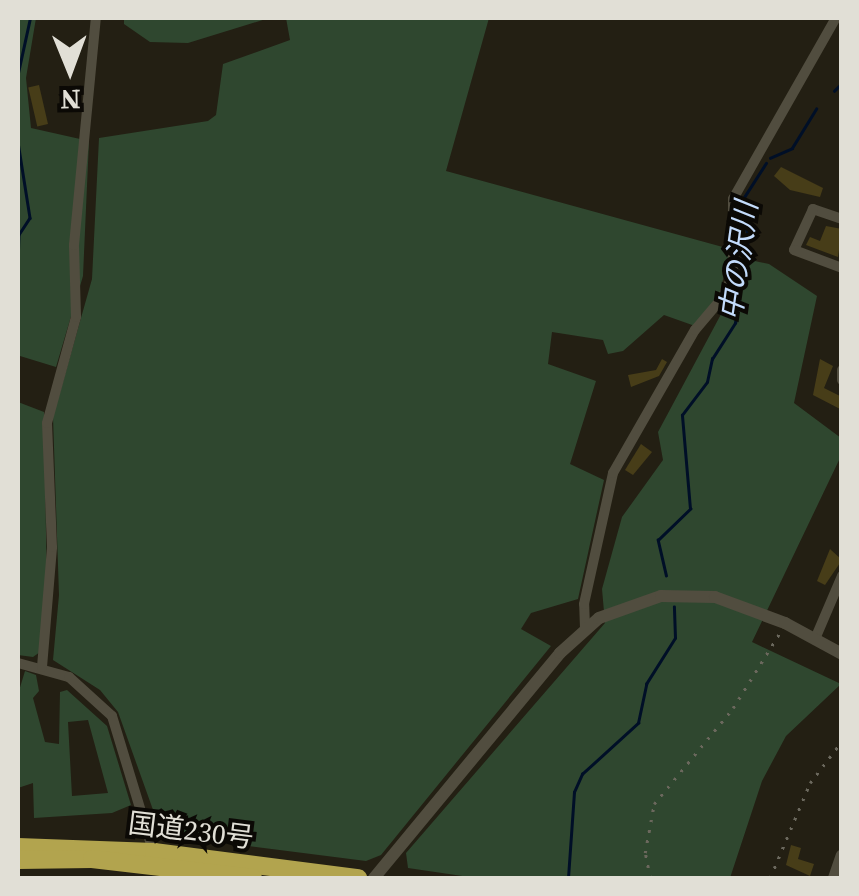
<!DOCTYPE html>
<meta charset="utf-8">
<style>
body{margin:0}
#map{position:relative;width:859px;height:896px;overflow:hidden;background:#231f13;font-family:"Source Serif 4","Noto Sans JP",serif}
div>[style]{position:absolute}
.green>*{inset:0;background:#2f472f}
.stream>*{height:2.5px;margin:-1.25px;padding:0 1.25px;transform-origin:1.25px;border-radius:1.25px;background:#000f27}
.building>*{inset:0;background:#473d18;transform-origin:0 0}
.path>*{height:2.5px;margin-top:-1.25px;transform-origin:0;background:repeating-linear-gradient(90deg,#6b685d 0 2.5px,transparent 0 10.5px)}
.minor>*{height:10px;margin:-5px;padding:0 5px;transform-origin:5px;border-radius:5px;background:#514d3f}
.tertiary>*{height:12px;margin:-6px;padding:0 6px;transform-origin:6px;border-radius:6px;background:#514d3f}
.trunk>*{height:18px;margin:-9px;padding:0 9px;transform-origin:9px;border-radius:9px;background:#b2a44e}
span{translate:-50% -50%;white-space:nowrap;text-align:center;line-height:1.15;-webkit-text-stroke:8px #0b0905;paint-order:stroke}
.street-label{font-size:28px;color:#e1dfd6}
.water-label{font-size:30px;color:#c3dbfb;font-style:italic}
.frame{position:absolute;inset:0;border:20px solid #e1dfd6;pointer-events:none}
.north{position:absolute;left:20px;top:20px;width:100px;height:100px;-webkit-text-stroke:8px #0b0905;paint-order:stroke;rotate:179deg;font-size:28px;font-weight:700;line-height:40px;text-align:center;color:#e1dfd6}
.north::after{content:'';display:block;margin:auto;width:35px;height:45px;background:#e1dfd6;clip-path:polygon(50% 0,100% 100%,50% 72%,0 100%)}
</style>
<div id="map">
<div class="green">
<div style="clip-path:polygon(18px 18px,36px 18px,26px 78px,31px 128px,89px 141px,83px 276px,56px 367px,20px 356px,18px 361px)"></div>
<div style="clip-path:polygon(124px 18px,269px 18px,188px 43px,150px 42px,124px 24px)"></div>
<div style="clip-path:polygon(286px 18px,489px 18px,446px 171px,730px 249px,719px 297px,695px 326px,664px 315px,623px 351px,608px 354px,603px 340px,552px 332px,548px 364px,596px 381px,570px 464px,604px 480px,578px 599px,531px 613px,521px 629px,551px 646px,381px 855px,366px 861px,162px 835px,118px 712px,100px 690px,53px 660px,59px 595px,53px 417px,92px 279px,99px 138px,208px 121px,216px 115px,223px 64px,290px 40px)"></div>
<div style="clip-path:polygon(750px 260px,769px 264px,817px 296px,794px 403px,841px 438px,841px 456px,752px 642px,841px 684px,786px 736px,762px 781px,730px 878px,476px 878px,408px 868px,406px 853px,605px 623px,602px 589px,622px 517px,663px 460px,658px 432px)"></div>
<div style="clip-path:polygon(18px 402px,44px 412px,47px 594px,40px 652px,33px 657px,18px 655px)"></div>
<div style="clip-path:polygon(evenodd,25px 671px,36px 675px,39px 691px,33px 698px,45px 742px,59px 744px,60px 692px,67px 690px,107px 726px,131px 805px,112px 813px,34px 818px,33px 783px,18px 788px,18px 694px,25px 671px,88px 720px,108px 793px,72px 796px,68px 722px,88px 720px)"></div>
</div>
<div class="stream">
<div style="left:18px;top:73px;width:56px;rotate:-77.7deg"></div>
<div style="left:834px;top:91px;width:11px;rotate:-45deg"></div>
<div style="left:18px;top:142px;width:77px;rotate:81deg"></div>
<div style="left:30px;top:218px;width:20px;rotate:123deg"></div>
<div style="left:19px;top:235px;width:29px;rotate:92deg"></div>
<div style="left:770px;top:158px;width:24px;rotate:-24deg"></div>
<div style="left:792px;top:148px;width:46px;rotate:-58.4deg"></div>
<div style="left:666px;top:576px;width:37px;rotate:-103deg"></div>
<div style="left:658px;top:540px;width:45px;rotate:-44.1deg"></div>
<div style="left:690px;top:509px;width:94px;rotate:-94.9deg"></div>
<div style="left:682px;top:415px;width:41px;rotate:-52.9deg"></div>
<div style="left:707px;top:382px;width:24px;rotate:-78deg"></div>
<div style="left:712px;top:359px;width:43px;rotate:-57.4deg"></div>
<div style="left:735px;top:323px;width:85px;rotate:-81.2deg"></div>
<div style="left:748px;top:239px;width:38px;rotate:-101deg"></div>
<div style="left:741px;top:202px;width:46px;rotate:-57.3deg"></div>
<div style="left:568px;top:878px;width:86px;rotate:-86deg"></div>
<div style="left:574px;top:792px;width:20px;rotate:-66deg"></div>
<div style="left:582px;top:774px;width:76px;rotate:-42.3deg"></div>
<div style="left:638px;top:723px;width:40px;rotate:-78deg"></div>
<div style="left:646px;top:684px;width:54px;rotate:-57.8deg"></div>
<div style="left:675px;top:638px;width:31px;rotate:-92deg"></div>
</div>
<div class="building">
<div style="left:39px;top:85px;width:40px;height:11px;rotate:77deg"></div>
<div style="clip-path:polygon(781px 167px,823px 188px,820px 197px,790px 190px,774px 176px)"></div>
<div style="clip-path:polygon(826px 226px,842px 229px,838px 257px,806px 245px,810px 237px,820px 241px)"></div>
<div style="clip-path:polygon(662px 359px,667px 362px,659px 376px,631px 387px,628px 375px,656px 370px)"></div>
<div style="clip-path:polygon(820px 359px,833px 366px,824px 388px,842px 397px,842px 410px,813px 395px)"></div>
<div style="clip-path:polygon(641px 444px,652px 452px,633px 475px,625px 470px)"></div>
<div style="clip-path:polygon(830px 549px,842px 560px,825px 585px,817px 581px)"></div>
<div style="clip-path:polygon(791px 845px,801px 848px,798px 859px,814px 864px,810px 876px,786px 865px)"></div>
</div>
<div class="path">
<div style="left:650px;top:878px;width:25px;rotate:-101deg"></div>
<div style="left:645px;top:853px;width:50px;rotate:-79.6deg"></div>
<div style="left:654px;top:804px;width:124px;rotate:-50.5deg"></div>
<div style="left:733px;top:708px;width:87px;rotate:-58.1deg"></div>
<div style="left:770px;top:878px;width:103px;rotate:-67.2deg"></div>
<div style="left:810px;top:783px;width:53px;rotate:-52.7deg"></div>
</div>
<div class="minor">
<div style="left:842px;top:219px;width:31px;rotate:-161deg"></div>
<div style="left:813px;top:209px;width:45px;rotate:114.9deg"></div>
<div style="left:794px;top:250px;width:51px;rotate:20.6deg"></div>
<div style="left:842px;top:370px;width:10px;rotate:90deg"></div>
<div style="left:585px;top:628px;width:24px;rotate:-92deg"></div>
<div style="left:584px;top:604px;width:134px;rotate:-77.5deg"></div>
<div style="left:613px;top:473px;width:165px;rotate:-60.2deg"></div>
<div style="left:695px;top:330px;width:42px;rotate:-49.8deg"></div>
<div style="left:722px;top:298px;width:25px;rotate:-64deg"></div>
<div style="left:733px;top:275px;width:76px;rotate:-90deg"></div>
<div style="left:733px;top:199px;width:208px;rotate:-60.4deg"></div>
<div style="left:815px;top:639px;width:69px;rotate:-66.8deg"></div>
<div style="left:18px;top:663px;width:53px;rotate:15.4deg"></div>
<div style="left:69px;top:677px;width:58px;rotate:42.2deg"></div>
<div style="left:112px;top:716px;width:144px;rotate:73.1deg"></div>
<div style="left:42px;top:667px;width:120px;rotate:-85.2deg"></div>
<div style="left:52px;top:547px;width:124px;rotate:-92.3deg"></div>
<div style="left:47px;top:423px;width:110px;rotate:-74.7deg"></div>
<div style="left:76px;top:317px;width:72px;rotate:-91.6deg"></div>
<div style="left:74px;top:245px;width:228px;rotate:-84.5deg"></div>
</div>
<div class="tertiary">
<div style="left:374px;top:878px;width:292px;rotate:-50.4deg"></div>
<div style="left:560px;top:653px;width:52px;rotate:-41.9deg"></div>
<div style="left:599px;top:618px;width:66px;rotate:-19.5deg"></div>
<div style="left:661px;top:596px;width:54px;rotate:1.1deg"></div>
<div style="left:715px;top:597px;width:75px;rotate:20.4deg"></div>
<div style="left:785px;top:623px;width:65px;rotate:28.5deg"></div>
<div style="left:834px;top:878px;width:24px;rotate:-71deg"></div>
</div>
<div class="trunk">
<div style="left:18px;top:847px;width:136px;rotate:2.1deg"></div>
<div style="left:154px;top:852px;width:206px;rotate:7.3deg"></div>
<div style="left:18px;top:860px;width:74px;rotate:-0.8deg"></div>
<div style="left:92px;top:859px;width:162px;rotate:6.7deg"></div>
</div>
<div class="street-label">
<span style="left:191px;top:830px;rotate:7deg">国道230号</span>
</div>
<div class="water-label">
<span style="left:739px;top:261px;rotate:-82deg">中の沢川</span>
</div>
<div class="frame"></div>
<div class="north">N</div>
</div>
